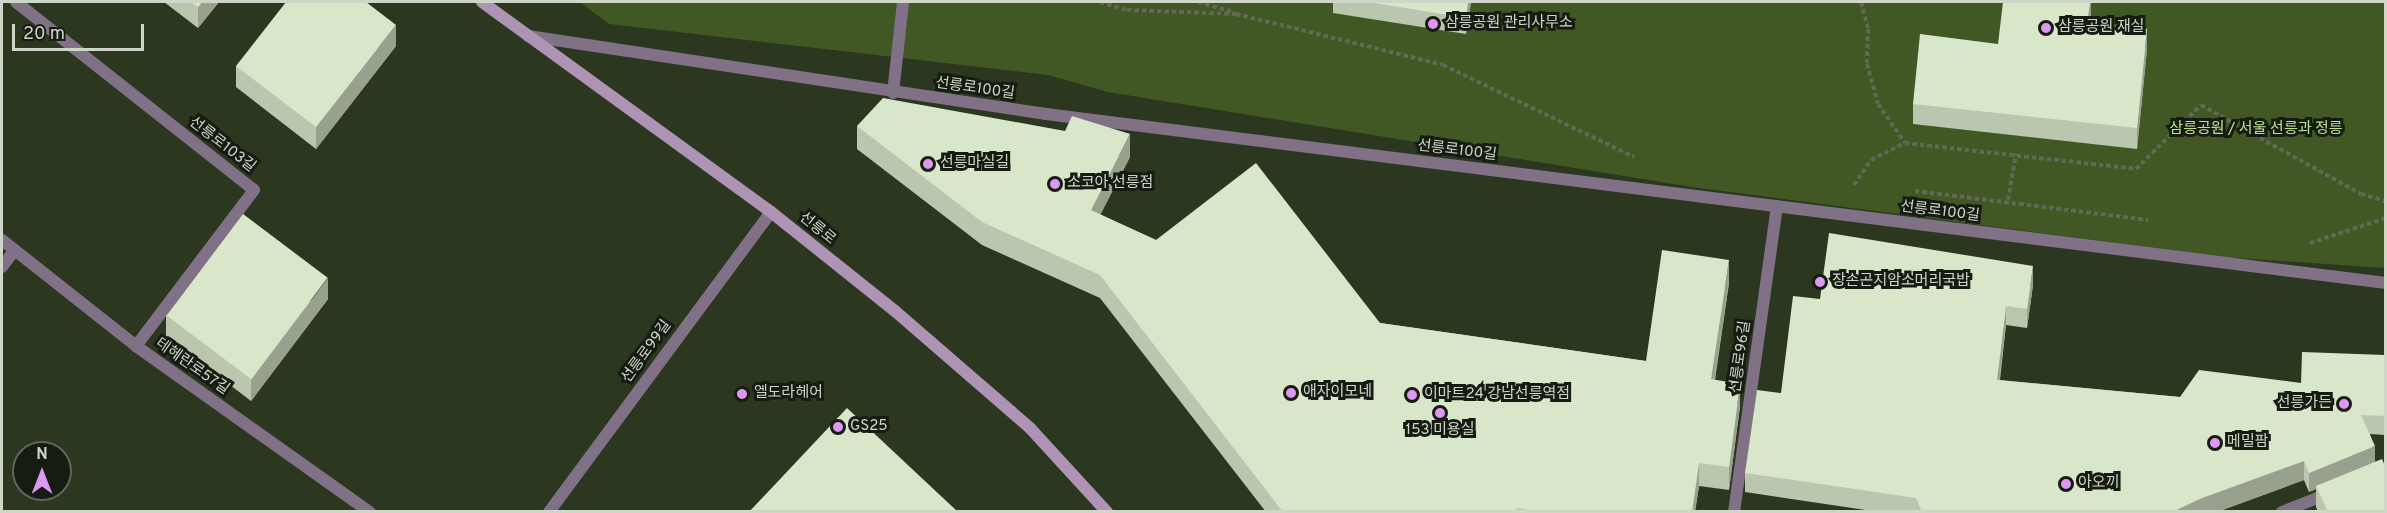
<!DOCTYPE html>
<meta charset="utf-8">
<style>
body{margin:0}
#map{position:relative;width:2387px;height:513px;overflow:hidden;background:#2c3720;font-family:Overpass,"Noto Sans KR",sans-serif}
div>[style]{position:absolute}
.green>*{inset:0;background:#415825}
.path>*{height:4px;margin-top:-2px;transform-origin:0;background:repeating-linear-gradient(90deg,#5f6954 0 4.5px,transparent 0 7.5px)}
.service>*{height:12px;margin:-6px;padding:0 6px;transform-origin:6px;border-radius:6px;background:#817186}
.minor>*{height:12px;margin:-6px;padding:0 6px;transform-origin:6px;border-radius:6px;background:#817186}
.tertiary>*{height:12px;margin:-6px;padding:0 6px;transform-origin:6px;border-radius:6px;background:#817186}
.secondary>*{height:12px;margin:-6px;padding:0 6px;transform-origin:6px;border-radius:6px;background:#ae93b5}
.wall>*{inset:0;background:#bac6ae}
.shaded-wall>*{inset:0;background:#97a18d}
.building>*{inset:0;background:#d8e6ca;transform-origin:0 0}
.dots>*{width:16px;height:16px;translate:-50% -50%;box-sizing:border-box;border:3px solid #171c12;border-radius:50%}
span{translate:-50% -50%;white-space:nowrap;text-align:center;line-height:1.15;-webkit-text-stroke:6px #171c12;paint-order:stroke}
.poi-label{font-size:15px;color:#cfd6c8}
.left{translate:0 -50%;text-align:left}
.right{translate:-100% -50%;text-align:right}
.street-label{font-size:15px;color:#cfd6c8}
.park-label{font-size:15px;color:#bbe291}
.frame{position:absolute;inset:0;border:3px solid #cfd6c8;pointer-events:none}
.north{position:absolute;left:12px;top:441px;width:60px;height:60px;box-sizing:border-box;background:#171c12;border:2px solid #61665b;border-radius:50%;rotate:0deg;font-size:16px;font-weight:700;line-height:24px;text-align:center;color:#cfd6c8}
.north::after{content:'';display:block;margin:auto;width:21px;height:27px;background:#df98f2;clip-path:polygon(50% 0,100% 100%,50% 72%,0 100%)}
.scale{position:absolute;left:12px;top:24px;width:132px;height:27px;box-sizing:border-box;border:3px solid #cfd6c8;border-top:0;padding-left:8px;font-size:18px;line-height:21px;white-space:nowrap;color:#cfd6c8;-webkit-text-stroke:4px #171c12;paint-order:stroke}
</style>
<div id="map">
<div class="green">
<div style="clip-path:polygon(580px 2px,2385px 2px,2385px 268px,2223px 257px,1692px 187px,1108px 92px,1048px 75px,609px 24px)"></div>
</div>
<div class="path">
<div style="left:1100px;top:2px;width:28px;rotate:17deg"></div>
<div style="left:1127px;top:10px;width:109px;rotate:2.1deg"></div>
<div style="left:1236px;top:14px;width:213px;rotate:13.8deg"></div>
<div style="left:1443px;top:65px;width:212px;rotate:25.7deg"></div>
<div style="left:1198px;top:2px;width:35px;rotate:16deg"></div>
<div style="left:1861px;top:2px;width:28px;rotate:75deg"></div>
<div style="left:1868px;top:29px;width:35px;rotate:92deg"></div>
<div style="left:1867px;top:64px;width:41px;rotate:74.6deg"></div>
<div style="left:1878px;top:104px;width:47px;rotate:55.3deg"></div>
<div style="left:1854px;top:185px;width:30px;rotate:-56deg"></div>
<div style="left:1871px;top:160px;width:38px;rotate:-27deg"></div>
<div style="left:1905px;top:143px;width:232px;rotate:6.4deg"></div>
<div style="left:2136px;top:169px;width:91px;rotate:-44.6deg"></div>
<div style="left:2201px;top:105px;width:183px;rotate:29.1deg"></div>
<div style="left:2361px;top:194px;width:26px;rotate:16deg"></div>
<div style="left:1915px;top:191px;width:235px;rotate:7.1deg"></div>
<div style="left:2008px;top:200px;width:47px;rotate:-80.1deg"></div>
<div style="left:2310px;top:243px;width:80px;rotate:-18.2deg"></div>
</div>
<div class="service">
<div style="left:16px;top:2px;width:303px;rotate:38.3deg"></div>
<div style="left:254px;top:190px;width:196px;rotate:127.1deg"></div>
<div style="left:893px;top:93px;width:92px;rotate:-83.7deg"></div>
<div style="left:2px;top:267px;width:21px;rotate:-53deg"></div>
<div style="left:1734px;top:512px;width:309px;rotate:-82deg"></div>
<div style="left:2282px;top:512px;width:54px;rotate:-21.8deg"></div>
</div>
<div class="minor">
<div style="left:2px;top:240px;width:171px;rotate:38.3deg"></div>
<div style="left:136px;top:346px;width:287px;rotate:35.4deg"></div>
<div style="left:549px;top:512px;width:373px;rotate:-53.5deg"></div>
</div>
<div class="tertiary">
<div style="left:528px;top:36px;width:524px;rotate:8.56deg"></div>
<div style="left:1046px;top:114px;width:1351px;rotate:7.19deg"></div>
</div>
<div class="secondary">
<div style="left:482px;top:2px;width:357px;rotate:36deg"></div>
<div style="left:771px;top:212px;width:159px;rotate:38.6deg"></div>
<div style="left:895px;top:311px;width:179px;rotate:40.9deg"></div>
<div style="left:1030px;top:428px;width:114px;rotate:47.5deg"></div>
</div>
<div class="wall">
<div style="clip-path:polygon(164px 2px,219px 2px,198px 28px)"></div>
<div style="clip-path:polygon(1333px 2px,1471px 2px,1466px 34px,1333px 13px)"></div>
<div style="clip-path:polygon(2091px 2px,2090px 23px,2147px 49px,2137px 149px,1913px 124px,1913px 104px,1998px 44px)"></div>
<div style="clip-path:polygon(396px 46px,316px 149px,236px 87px,236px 66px)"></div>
<div style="clip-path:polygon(857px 126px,1130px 157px,1100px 215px,1156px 240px,1380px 323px,1646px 361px,1729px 283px,1715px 380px,1740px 406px,1729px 490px,1699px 486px,1695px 512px,1266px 512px,1100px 298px,982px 245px,857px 149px)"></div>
<div style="clip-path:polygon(2033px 285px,2027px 328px,2006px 325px,2000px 380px,2180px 397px,2301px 383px,2385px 355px,2385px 435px,2370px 434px,2385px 512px,2318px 512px,2316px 507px,2316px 489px,2309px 492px,2304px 480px,2217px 512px,1879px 512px,1745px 492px,1745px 473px,1781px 393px,1820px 299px)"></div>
<div style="clip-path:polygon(328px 299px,251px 401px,166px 336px,166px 315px)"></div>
</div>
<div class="shaded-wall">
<div style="clip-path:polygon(202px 2px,219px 2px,198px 28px,198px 7px)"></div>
<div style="clip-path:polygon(1468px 2px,1471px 2px,1466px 34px,1466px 18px)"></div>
<div style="clip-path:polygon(2090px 2px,2091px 2px,2091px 13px,2087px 43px,2087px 23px)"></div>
<div style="clip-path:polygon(396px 25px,396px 46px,316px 149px,316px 127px)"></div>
<div style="clip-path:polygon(2147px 29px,2147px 49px,2137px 149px,2137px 128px)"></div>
<div style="clip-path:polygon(1130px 134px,1130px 157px,1091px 233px,1091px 210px)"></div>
<div style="clip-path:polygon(1729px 260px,1729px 283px,1711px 402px,1711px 379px)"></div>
<div style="clip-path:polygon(2033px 266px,2033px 285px,2027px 328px,2027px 309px)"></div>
<div style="clip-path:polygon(328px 278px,328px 299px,251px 401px,251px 380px)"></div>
<div style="clip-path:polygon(2006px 306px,2006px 325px,1997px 399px,1997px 380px)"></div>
<div style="clip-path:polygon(1740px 384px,1740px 406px,1729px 490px,1729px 467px)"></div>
<div style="clip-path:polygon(2375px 446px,2375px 465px,2316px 486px,2316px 489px,2309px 492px,2309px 473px)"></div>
<div style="clip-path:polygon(2304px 461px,2304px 480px,2217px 512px,2172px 512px,2202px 498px)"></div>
<div style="clip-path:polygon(1699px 463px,1699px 486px,1695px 512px,1692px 512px)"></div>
</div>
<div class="building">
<div style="clip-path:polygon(191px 2px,202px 2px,198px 7px)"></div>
<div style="clip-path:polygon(286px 2px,366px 2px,396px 25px,316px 127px,236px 66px)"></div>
<div style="clip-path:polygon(1369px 2px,1468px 2px,1466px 18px)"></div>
<div style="clip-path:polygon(2003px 2px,2090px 2px,2087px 23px,2147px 29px,2137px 128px,1913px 104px,1920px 34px,1998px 44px)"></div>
<div style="clip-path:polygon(883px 98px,1065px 131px,1072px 116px,1130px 134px,1091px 210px,1156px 240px,1256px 163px,1380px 323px,1646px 361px,1662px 250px,1729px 260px,1711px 379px,1740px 384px,1729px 467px,1699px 463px,1692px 512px,1543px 512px,1517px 508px,1513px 512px,1283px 512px,1100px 275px,982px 222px,857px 126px)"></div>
<div style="left:243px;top:214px;width:106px;height:127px;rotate:37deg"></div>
<div style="clip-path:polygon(1829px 233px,2033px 266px,2027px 309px,2006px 306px,1997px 380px,2180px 397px,2199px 370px,2301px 383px,2302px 352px,2385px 355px,2385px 416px,2361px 415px,2375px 446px,2309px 473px,2304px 461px,2202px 498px,2172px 512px,1922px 512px,1916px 498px,1745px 473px,1757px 390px,1781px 393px,1793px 296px,1820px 299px)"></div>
<div style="clip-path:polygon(847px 408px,958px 512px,749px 512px)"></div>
<div style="clip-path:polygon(2382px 459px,2385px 466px,2385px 512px,2328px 512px,2316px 486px)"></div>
</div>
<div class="dots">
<div style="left:1433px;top:24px;background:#df98f2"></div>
<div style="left:2046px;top:28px;background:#df98f2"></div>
<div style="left:928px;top:164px;background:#df98f2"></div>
<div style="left:1055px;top:184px;background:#df98f2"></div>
<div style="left:1820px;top:282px;background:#df98f2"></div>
<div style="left:1291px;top:393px;background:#df98f2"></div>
<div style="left:742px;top:394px;background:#df98f2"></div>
<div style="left:1412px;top:395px;background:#df98f2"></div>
<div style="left:2344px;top:404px;background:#df98f2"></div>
<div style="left:1440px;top:413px;background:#df98f2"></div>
<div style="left:838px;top:427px;background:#df98f2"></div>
<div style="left:2215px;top:443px;background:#df98f2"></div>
<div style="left:2066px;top:484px;background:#df98f2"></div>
</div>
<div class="poi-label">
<span class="left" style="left:1445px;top:24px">삼릉공원 관리사무소</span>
<span class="left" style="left:2058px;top:28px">삼릉공원 재실</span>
<span class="left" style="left:940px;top:164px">선릉마실길</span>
<span class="left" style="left:1067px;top:184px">소코아 선릉점</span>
<span class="left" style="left:1832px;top:282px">장손곤지암소머리국밥</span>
<span class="left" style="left:1303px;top:393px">애자이모네</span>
<span class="left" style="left:754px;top:394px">엘도라헤어</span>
<span class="left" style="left:1424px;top:395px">이마트24 강남선릉역점</span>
<span class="right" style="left:2332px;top:404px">선릉가든</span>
<span class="left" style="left:850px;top:427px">GS25</span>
<span style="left:1440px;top:431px">153 미용실</span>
<span class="left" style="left:2227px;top:443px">메밀팜</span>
<span class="left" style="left:2078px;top:484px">아오끼</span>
</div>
<div class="street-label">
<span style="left:975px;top:89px;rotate:8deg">선릉로100길</span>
<span style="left:222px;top:145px;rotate:38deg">선릉로103길</span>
<span style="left:1457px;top:151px;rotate:7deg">선릉로100길</span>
<span style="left:1940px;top:212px;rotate:7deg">선릉로100길</span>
<span style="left:817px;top:229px;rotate:39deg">선릉로</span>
<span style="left:647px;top:352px;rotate:-54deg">선릉로99길</span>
<span style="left:1741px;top:357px;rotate:-82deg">선릉로96길</span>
<span style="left:192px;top:367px;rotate:35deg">테헤란로57길</span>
</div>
<div class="park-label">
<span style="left:2256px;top:130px">삼릉공원 / 서울 선릉과 정릉</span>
</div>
<div class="frame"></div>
<div class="north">N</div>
<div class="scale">20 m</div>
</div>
